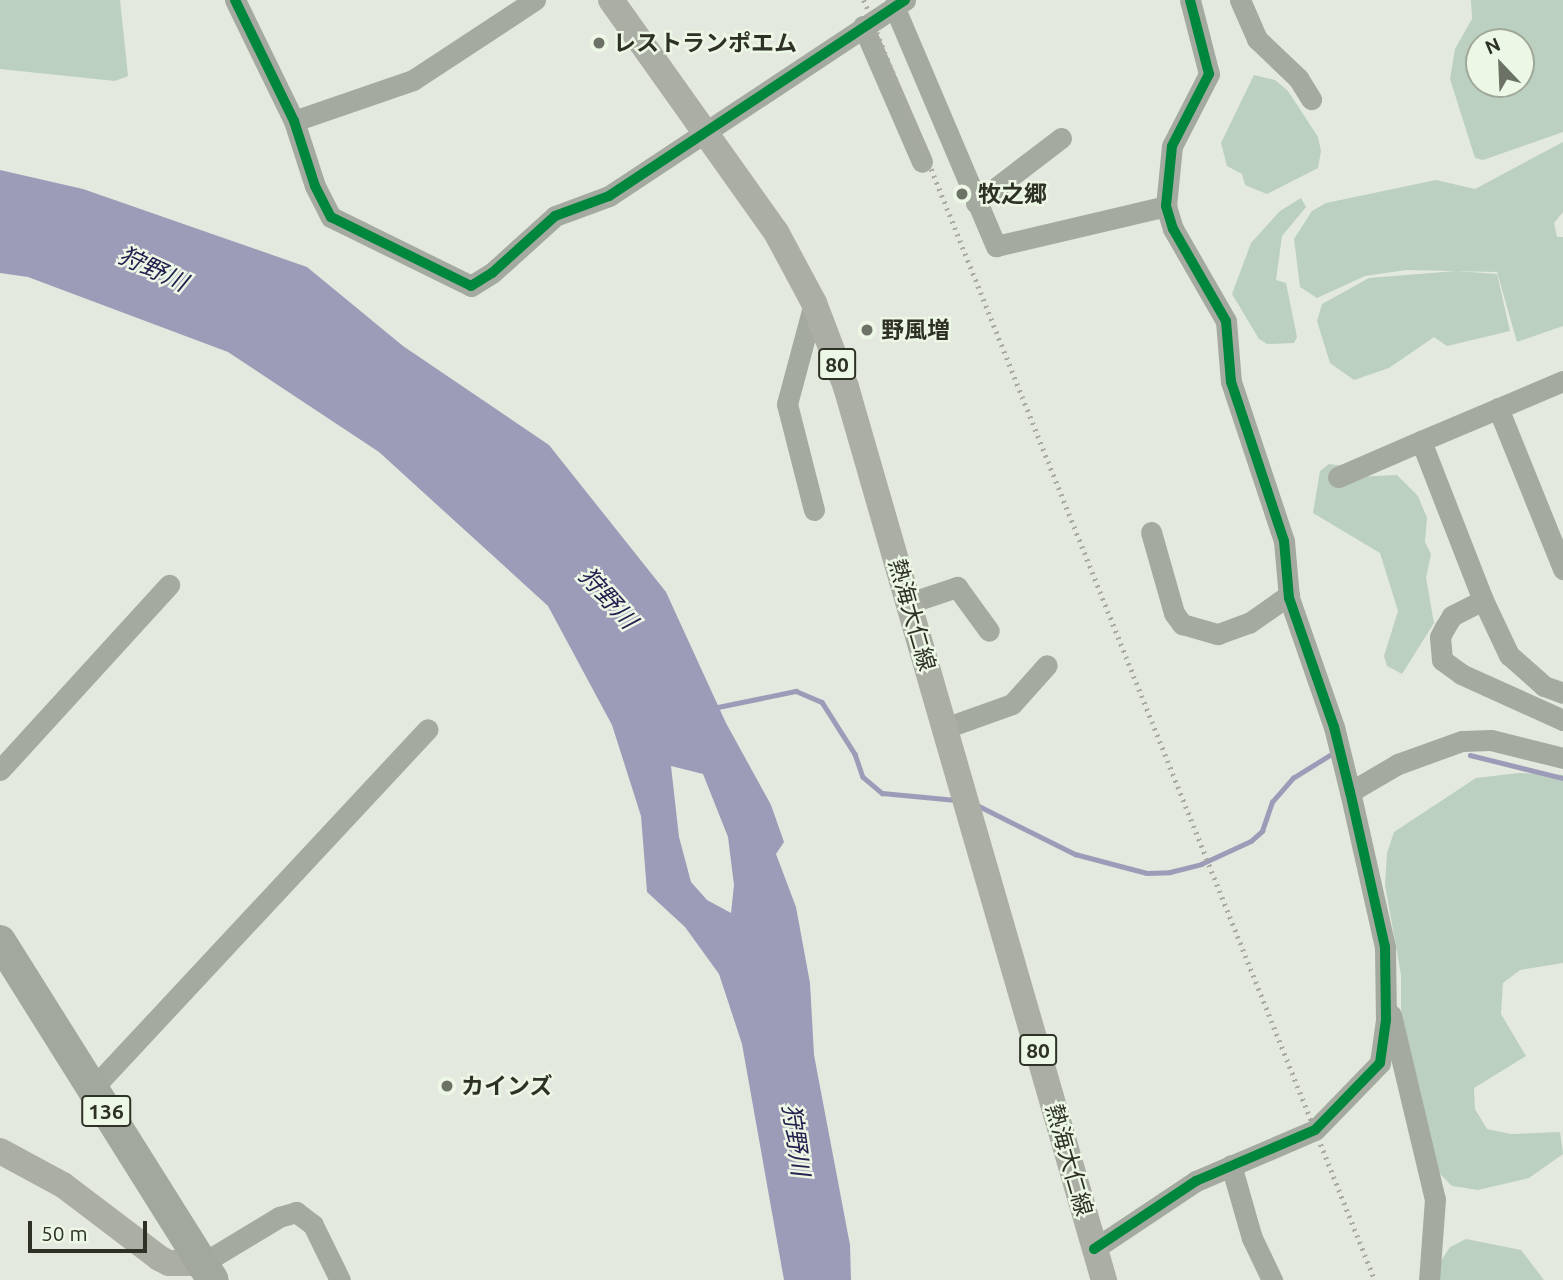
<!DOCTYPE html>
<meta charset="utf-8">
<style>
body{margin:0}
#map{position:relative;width:1563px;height:1280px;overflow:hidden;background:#e3e9de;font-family:Ubuntu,"Noto Sans JP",sans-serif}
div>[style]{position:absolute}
.green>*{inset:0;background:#bbd0c0}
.water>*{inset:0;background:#9d9cb8}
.stream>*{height:4.5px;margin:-2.25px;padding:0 2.25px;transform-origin:2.25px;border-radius:2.25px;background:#9d9cb8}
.minor>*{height:21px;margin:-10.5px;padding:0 10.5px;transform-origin:10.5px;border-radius:10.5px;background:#a5aaa0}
.major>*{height:26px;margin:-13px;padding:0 13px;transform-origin:13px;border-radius:13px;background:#aaaea5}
.highway>*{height:32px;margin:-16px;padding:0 16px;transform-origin:16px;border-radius:16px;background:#a2a89d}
.rail>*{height:4.5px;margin-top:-2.25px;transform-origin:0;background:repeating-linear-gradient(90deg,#a7aba2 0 2px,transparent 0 7px)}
.cycleway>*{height:10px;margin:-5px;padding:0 5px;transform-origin:5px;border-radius:5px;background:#00873e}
.dots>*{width:19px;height:19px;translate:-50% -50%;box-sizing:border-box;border:4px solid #ecf7e5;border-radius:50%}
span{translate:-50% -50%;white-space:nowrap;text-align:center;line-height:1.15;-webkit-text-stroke:5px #ecf7e5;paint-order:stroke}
.shield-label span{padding:2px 5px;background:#ecf7e5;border:2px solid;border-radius:5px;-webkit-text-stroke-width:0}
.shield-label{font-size:21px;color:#2e3226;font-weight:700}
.poi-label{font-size:23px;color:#2e3226;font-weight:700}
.left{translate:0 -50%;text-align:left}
.street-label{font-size:23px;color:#2e3226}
.water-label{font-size:24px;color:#26204f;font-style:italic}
.north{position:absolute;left:1465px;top:28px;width:70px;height:70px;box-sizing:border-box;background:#ecf7e5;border:2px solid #a0a899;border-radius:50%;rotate:337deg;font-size:19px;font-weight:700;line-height:28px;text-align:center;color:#2e3226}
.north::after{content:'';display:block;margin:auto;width:24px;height:32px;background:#6d7266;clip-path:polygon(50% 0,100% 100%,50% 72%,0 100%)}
.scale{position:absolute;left:28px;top:1221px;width:119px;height:32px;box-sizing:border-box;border:4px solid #2e3226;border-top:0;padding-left:9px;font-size:21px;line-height:24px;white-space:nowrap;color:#2e3226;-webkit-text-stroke:5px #ecf7e5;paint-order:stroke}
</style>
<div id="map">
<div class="green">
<div style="clip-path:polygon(0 0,120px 0,128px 76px,115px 81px,0 69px)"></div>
<div style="clip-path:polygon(evenodd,1471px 0,1563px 0,1563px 132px,1483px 160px,1475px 158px,1450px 79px,1455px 49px,1472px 19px,1471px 0,1479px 42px,1521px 42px,1521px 84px,1479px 84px,1479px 42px)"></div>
<div style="clip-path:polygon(1254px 75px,1275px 80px,1288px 91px,1318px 137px,1321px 151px,1318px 168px,1267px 194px,1245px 185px,1242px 174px,1227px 166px,1221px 143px)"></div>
<div style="clip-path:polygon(1563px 142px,1563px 212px,1554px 223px,1557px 237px,1563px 237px,1563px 326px,1517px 342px,1497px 272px,1406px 270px,1365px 276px,1317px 298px,1300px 287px,1294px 239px,1312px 211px,1326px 203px,1436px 180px,1475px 189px)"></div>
<div style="clip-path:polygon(1301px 198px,1306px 207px,1282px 236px,1276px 280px,1286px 283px,1297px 337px,1294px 343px,1267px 344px,1259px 339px,1232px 294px,1251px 243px,1280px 211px)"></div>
<div style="clip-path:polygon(1456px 271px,1497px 274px,1510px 331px,1447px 346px,1434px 337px,1389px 368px,1354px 380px,1330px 363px,1317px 321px,1322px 304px,1369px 278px)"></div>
<div style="clip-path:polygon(1329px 464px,1344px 466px,1357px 477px,1397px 475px,1418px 496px,1427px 518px,1425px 542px,1431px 554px,1426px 578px,1434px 623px,1402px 674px,1387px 666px,1384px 656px,1398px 611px,1380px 553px,1313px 513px,1320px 471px)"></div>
<div style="clip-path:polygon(1519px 773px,1563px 775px,1563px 963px,1520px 970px,1503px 983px,1501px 1014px,1526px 1056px,1474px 1088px,1475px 1109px,1487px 1129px,1511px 1134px,1560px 1132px,1563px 1154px,1529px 1178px,1478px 1190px,1452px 1186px,1434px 1168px,1401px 1038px,1401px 975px,1385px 885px,1387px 853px,1394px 832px,1476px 778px)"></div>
<div style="clip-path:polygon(1466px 1239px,1521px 1250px,1544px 1280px,1438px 1280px,1436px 1269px,1450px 1247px)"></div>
</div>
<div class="water">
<div style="clip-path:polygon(evenodd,0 170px,83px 189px,307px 267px,403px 346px,549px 445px,666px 592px,726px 723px,771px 805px,784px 842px,776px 854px,796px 907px,810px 983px,814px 1055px,850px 1245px,851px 1280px,784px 1280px,742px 1044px,719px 974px,685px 927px,647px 892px,641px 816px,612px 725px,548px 606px,379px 452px,228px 352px,28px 277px,0 273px,0 170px,671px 766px,703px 774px,728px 837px,734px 885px,731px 913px,707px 900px,691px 882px,679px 837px,671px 766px)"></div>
</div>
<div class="stream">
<div style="left:713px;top:708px;width:85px;rotate:-11.6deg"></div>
<div style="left:796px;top:691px;width:28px;rotate:23deg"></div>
<div style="left:822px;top:702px;width:62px;rotate:57.6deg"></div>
<div style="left:855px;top:754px;width:24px;rotate:71deg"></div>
<div style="left:863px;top:777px;width:25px;rotate:40deg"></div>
<div style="left:882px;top:793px;width:74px;rotate:5.4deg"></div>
<div style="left:1470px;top:755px;width:96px;rotate:13.9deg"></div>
<div style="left:975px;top:804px;width:112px;rotate:26.6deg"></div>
<div style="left:1075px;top:854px;width:74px;rotate:14.8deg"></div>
<div style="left:1147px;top:873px;width:23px;rotate:-2deg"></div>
<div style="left:1170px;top:872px;width:32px;rotate:-14deg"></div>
<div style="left:1201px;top:864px;width:55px;rotate:-24.7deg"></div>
<div style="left:1251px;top:841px;width:15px;rotate:-42deg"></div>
<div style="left:1262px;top:831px;width:31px;rotate:-71deg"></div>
<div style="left:1272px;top:802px;width:32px;rotate:-49deg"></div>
<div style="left:1293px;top:778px;width:47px;rotate:-32deg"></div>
</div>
<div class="minor">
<div style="left:235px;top:0;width:135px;rotate:64deg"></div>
<div style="left:294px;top:121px;width:68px;rotate:72.1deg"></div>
<div style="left:315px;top:186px;width:35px;rotate:63deg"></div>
<div style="left:331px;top:217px;width:156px;rotate:26.2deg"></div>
<div style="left:471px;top:286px;width:25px;rotate:-32deg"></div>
<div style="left:492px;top:273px;width:85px;rotate:-42.1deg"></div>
<div style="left:555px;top:216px;width:58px;rotate:-20.3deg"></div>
<div style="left:609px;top:196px;width:355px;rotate:-33.5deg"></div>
<div style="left:1240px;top:0;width:43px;rotate:66.4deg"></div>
<div style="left:1257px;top:39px;width:57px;rotate:43.6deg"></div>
<div style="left:1298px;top:78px;width:25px;rotate:58deg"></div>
<div style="left:894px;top:6px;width:261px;rotate:67deg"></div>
<div style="left:996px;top:246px;width:175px;rotate:-13.2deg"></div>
<div style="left:863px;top:26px;width:148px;rotate:66.5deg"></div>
<div style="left:294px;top:121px;width:126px;rotate:-19deg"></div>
<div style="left:413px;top:80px;width:146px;rotate:-33.3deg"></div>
<div style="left:976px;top:203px;width:107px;rotate:-37.4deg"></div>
<div style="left:1563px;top:381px;width:154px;rotate:157.1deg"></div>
<div style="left:1421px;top:441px;width:171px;rotate:68.7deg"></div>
<div style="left:1483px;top:600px;width:61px;rotate:64.7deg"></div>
<div style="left:1509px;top:655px;width:47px;rotate:41.5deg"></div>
<div style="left:1544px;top:686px;width:20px;rotate:20deg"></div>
<div style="left:1498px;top:408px;width:174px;rotate:68deg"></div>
<div style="left:1338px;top:477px;width:90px;rotate:-23.4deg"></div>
<div style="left:814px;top:510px;width:109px;rotate:-104.3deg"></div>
<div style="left:787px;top:404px;width:105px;rotate:-75deg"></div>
<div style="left:1151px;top:532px;width:84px;rotate:74.1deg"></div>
<div style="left:1174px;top:613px;width:14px;rotate:54deg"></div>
<div style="left:1182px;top:624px;width:37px;rotate:16deg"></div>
<div style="left:1218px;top:634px;width:33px;rotate:-20deg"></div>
<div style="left:1249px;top:623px;width:49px;rotate:-35deg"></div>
<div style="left:1483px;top:600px;width:35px;rotate:153deg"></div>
<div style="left:1452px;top:616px;width:13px;rotate:122deg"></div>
<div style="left:1445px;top:627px;width:11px;rotate:117deg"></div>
<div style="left:1440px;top:637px;width:23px;rotate:85deg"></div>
<div style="left:1442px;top:660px;width:24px;rotate:36deg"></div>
<div style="left:1461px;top:674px;width:112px;rotate:24.3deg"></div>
<div style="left:909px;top:603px;width:51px;rotate:-18.4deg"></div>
<div style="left:957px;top:587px;width:54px;rotate:54deg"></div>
<div style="left:945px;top:728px;width:71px;rotate:-19.7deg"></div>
<div style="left:1012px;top:704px;width:52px;rotate:-48.1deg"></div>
<div style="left:0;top:770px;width:251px;rotate:-47.6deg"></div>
<div style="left:1350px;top:792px;width:56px;rotate:-30.3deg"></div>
<div style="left:1398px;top:764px;width:68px;rotate:-19.8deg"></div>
<div style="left:1462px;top:741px;width:29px;rotate:-2deg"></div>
<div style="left:1491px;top:740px;width:74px;rotate:14deg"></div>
<div style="left:1391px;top:1015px;width:189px;rotate:76.6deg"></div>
<div style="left:1435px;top:1199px;width:81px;rotate:94.2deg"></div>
<div style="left:92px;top:1089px;width:492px;rotate:-47deg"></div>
<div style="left:1231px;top:1165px;width:76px;rotate:74deg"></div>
<div style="left:1252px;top:1238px;width:47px;rotate:64.5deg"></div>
<div style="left:1094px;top:1249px;width:123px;rotate:-33.7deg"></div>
<div style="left:1196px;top:1181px;width:129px;rotate:-23.2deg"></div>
<div style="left:1315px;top:1130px;width:93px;rotate:-45.9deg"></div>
<div style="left:1380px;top:1063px;width:43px;rotate:-82.1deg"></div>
<div style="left:1386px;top:1020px;width:73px;rotate:-90.8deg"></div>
<div style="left:1385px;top:947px;width:159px;rotate:-102.7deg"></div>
<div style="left:1350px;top:792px;width:67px;rotate:-103.8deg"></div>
<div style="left:1334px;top:727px;width:137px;rotate:-109.2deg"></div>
<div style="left:1289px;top:598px;width:57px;rotate:-95deg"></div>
<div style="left:1284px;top:541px;width:168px;rotate:-108.4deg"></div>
<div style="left:1231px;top:382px;width:61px;rotate:-94.7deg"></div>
<div style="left:1226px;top:321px;width:106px;rotate:-119.9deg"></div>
<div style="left:1173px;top:229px;width:24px;rotate:-107deg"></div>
<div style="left:1166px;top:206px;width:60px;rotate:-84.3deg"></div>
<div style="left:1172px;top:146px;width:81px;rotate:-62.8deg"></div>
<div style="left:1209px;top:74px;width:76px;rotate:-104.4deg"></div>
<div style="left:203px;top:1263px;width:89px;rotate:-31.2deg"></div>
<div style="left:279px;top:1217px;width:18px;rotate:-16deg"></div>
<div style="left:296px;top:1212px;width:21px;rotate:37deg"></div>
<div style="left:313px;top:1225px;width:61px;rotate:63.9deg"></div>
</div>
<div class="major">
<div style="left:611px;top:0;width:285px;rotate:54.6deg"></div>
<div style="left:776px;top:232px;width:81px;rotate:61.8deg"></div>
<div style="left:814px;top:303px;width:90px;rotate:69.1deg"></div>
<div style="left:846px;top:387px;width:930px;rotate:73.89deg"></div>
<div style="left:0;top:1151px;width:72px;rotate:28.4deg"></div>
<div style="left:63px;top:1185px;width:121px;rotate:37.2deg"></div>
<div style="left:159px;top:1258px;width:11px;rotate:27deg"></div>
<div style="left:169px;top:1263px;width:34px"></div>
</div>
<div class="highway">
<div style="left:0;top:941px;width:400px;rotate:57.9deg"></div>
</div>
<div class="rail">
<div style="left:864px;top:0;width:1378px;rotate:68.24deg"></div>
</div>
<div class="cycleway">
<div style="left:235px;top:0;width:135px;rotate:64deg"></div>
<div style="left:294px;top:121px;width:68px;rotate:72.1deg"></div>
<div style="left:315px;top:186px;width:35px;rotate:63deg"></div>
<div style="left:331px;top:217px;width:156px;rotate:26.2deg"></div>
<div style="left:471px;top:286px;width:25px;rotate:-32deg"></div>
<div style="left:492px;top:273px;width:85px;rotate:-42.1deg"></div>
<div style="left:555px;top:216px;width:58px;rotate:-20.3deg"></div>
<div style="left:609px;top:196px;width:355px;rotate:-33.5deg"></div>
<div style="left:1094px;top:1249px;width:123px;rotate:-33.7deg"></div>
<div style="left:1196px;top:1181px;width:129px;rotate:-23.2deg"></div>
<div style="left:1315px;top:1130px;width:93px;rotate:-45.9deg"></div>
<div style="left:1380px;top:1063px;width:43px;rotate:-82.1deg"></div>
<div style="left:1386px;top:1020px;width:73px;rotate:-90.8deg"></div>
<div style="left:1385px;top:947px;width:159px;rotate:-102.7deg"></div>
<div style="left:1350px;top:792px;width:67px;rotate:-103.8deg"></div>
<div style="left:1334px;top:727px;width:137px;rotate:-109.2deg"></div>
<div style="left:1289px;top:598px;width:57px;rotate:-95deg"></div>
<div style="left:1284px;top:541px;width:168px;rotate:-108.4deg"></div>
<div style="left:1231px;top:382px;width:61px;rotate:-94.7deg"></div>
<div style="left:1226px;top:321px;width:106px;rotate:-119.9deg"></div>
<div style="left:1173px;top:229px;width:24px;rotate:-107deg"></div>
<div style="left:1166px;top:206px;width:60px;rotate:-84.3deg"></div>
<div style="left:1172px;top:146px;width:81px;rotate:-62.8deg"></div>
<div style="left:1209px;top:74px;width:76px;rotate:-104.4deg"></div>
</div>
<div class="dots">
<div style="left:599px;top:43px;background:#6d7266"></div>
<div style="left:962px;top:194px;background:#6d7266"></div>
<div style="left:867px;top:330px;background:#6d7266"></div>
<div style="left:447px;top:1086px;background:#6d7266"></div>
</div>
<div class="shield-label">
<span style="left:837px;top:364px">80</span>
<span style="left:1038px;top:1050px">80</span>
<span style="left:106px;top:1111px">136</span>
</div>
<div class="poi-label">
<span class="left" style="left:613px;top:43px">レストランポエム</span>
<span class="left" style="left:978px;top:194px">牧之郷</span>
<span class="left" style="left:881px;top:330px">野風増</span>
<span class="left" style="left:461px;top:1086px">カインズ</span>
</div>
<div class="street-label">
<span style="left:912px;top:615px;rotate:74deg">熱海大仁線</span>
<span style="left:1069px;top:1160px;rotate:74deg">熱海大仁線</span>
</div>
<div class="water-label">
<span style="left:153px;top:269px;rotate:25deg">狩野川</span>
<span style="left:608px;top:598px;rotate:48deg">狩野川</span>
<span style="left:796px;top:1140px;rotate:82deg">狩野川</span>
</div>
<div class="north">N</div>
<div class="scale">50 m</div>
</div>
